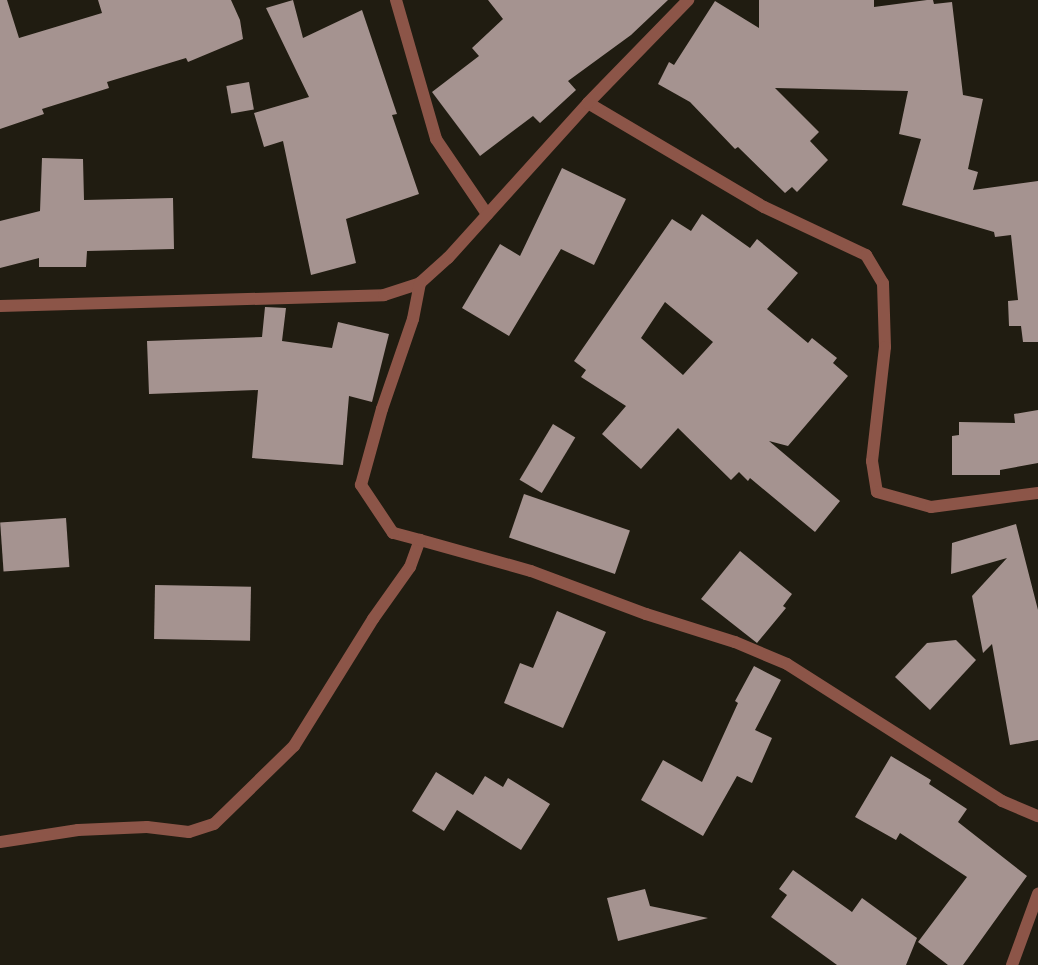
<!DOCTYPE html>
<style>
body{margin:0}
#map{position:relative;width:1038px;height:965px;overflow:hidden;background:#201c11;font-family:"PT Sans Narrow",sans-serif}
div>[style]{position:absolute}
.building>*{inset:0;background:#a59390;transform-origin:0 0}
.minor>*{height:12px;margin:-6px;padding:0 6px;transform-origin:6px;border-radius:6px;background:#8c5548}
span{translate:-50% -50%;white-space:nowrap;text-align:center;line-height:1.15;-webkit-text-stroke:5px #171308;paint-order:stroke}
</style>
<div id="map">
<div class="building">
<div style="clip-path:polygon(0 0,7px 0,19px 38px,102px 13px,98px 0,231px 0,240px 20px,243px 39px,188px 62px,186px 58px,107px 82px,109px 88px,42px 109px,44px 114px,0 129px)"></div>
<div style="clip-path:polygon(293px 0,303px 38px,362px 10px,397px 114px,392px 115px,419px 194px,346px 219px,356px 263px,311px 275px,283px 141px,264px 147px,254px 113px,309px 97px,266px 8px)"></div>
<div style="clip-path:polygon(488px 0,668px 0,631px 35px,568px 81px,576px 90px,540px 123px,533px 116px,480px 156px,432px 92px,479px 56px,472px 48px,503px 19px)"></div>
<div style="clip-path:polygon(759px 0,874px 0,874px 7px,927px 0,933px 0,934px 4px,952px 2px,963px 95px,983px 99px,968px 169px,978px 172px,973px 190px,1038px 181px,1038px 342px,1023px 342px,1021px 326px,1009px 326px,1008px 301px,1018px 300px,1011px 235px,995px 237px,994px 232px,902px 205px,921px 139px,899px 134px,908px 91px,775px 88px,819px 132px,810px 141px,828px 160px,797px 192px,792px 187px,785px 193px,738px 147px,735px 149px,690px 102px,658px 84px,669px 62px,674px 65px,715px 1px,759px 28px)"></div>
<div style="left:249px;top:82px;width:28px;height:23px;rotate:80deg"></div>
<div style="clip-path:polygon(42px 158px,83px 159px,84px 200px,173px 198px,174px 249px,87px 251px,86px 267px,39px 267px,39px 258px,0 268px,0 221px,40px 211px)"></div>
<div style="clip-path:polygon(562px 168px,626px 199px,594px 265px,561px 249px,509px 336px,462px 308px,500px 244px,520px 256px)"></div>
<div style="clip-path:polygon(evenodd,702px 214px,750px 248px,757px 239px,798px 273px,767px 309px,808px 343px,812px 338px,837px 358px,833px 363px,848px 376px,788px 446px,769px 441px,840px 501px,815px 532px,750px 478px,748px 481px,739px 472px,731px 480px,678px 428px,641px 469px,602px 434px,626px 406px,581px 377px,586px 370px,574px 361px,672px 219px,691px 231px,702px 214px,665px 302px,713px 342px,683px 375px,641px 338px,665px 302px)"></div>
<div style="clip-path:polygon(265px 307px,286px 308px,282px 341px,332px 348px,338px 322px,389px 334px,372px 402px,349px 396px,343px 465px,252px 458px,258px 390px,149px 394px,147px 341px,262px 337px)"></div>
<div style="clip-path:polygon(1038px 410px,1038px 463px,1000px 470px,1000px 475px,952px 475px,952px 436px,959px 435px,959px 422px,1015px 423px,1014px 414px)"></div>
<div style="left:553px;top:424px;width:26px;height:65px;rotate:31deg"></div>
<div style="left:524px;top:494px;width:112px;height:46px;rotate:19deg"></div>
<div style="left:66px;top:518px;width:49px;height:66px;rotate:86deg"></div>
<div style="clip-path:polygon(1016px 524px,1038px 610px,1038px 740px,1010px 745px,992px 644px,983px 653px,972px 596px,1007px 558px,951px 574px,952px 543px)"></div>
<div style="clip-path:polygon(740px 551px,792px 594px,783px 606px,786px 608px,757px 643px,701px 599px)"></div>
<div style="left:155px;top:585px;width:96px;height:54px;rotate:1deg"></div>
<div style="clip-path:polygon(557px 611px,606px 632px,563px 728px,504px 703px,520px 663px,533px 668px)"></div>
<div style="clip-path:polygon(956px 640px,976px 660px,930px 710px,895px 677px,927px 643px)"></div>
<div style="clip-path:polygon(754px 666px,781px 680px,755px 730px,772px 738px,752px 783px,737px 776px,703px 836px,641px 800px,663px 760px,702px 782px,738px 703px,735px 701px)"></div>
<div style="clip-path:polygon(891px 756px,931px 780px,929px 784px,967px 809px,958px 822px,1027px 876px,963px 965px,948px 965px,918px 942px,967px 877px,900px 833px,896px 840px,855px 817px)"></div>
<div style="clip-path:polygon(436px 772px,473px 795px,485px 776px,503px 787px,508px 778px,550px 804px,521px 850px,457px 810px,444px 831px,412px 811px)"></div>
<div style="clip-path:polygon(793px 870px,852px 912px,862px 898px,917px 938px,906px 965px,837px 965px,771px 917px,787px 895px,779px 889px)"></div>
<div style="clip-path:polygon(645px 889px,650px 906px,708px 918px,618px 941px,607px 898px)"></div>
</div>
<div class="minor">
<div style="left:396px;top:0;width:145px;rotate:73.9deg"></div>
<div style="left:436px;top:139px;width:91px;rotate:55.8deg"></div>
<div style="left:588px;top:103px;width:204px;rotate:30.6deg"></div>
<div style="left:764px;top:207px;width:113px;rotate:25.2deg"></div>
<div style="left:866px;top:255px;width:33px;rotate:59deg"></div>
<div style="left:883px;top:283px;width:64px;rotate:88.2deg"></div>
<div style="left:885px;top:347px;width:115px;rotate:96.5deg"></div>
<div style="left:872px;top:461px;width:31px;rotate:81deg"></div>
<div style="left:877px;top:492px;width:56px;rotate:15.5deg"></div>
<div style="left:931px;top:507px;width:108px;rotate:-7.5deg"></div>
<div style="left:0;top:306px;width:384px;rotate:-1.6deg"></div>
<div style="left:384px;top:295px;width:38px;rotate:-18deg"></div>
<div style="left:420px;top:283px;width:38px;rotate:-42deg"></div>
<div style="left:448px;top:258px;width:209px;rotate:-47.9deg"></div>
<div style="left:588px;top:103px;width:144px;rotate:-45.8deg"></div>
<div style="left:420px;top:540px;width:115px;rotate:15.6deg"></div>
<div style="left:531px;top:571px;width:123px;rotate:20.5deg"></div>
<div style="left:646px;top:614px;width:93px;rotate:17.5deg"></div>
<div style="left:735px;top:642px;width:56px;rotate:22.9deg"></div>
<div style="left:787px;top:664px;width:255px;rotate:32.5deg"></div>
<div style="left:1002px;top:801px;width:39px;rotate:23deg"></div>
<div style="left:0;top:842px;width:79px;rotate:-8.7deg"></div>
<div style="left:78px;top:830px;width:69px;rotate:-2.5deg"></div>
<div style="left:147px;top:827px;width:42px;rotate:6.8deg"></div>
<div style="left:189px;top:832px;width:26px;rotate:-18deg"></div>
<div style="left:214px;top:824px;width:112px;rotate:-44.3deg"></div>
<div style="left:294px;top:746px;width:150px;rotate:-58.1deg"></div>
<div style="left:373px;top:619px;width:64px;rotate:-54.6deg"></div>
<div style="left:410px;top:567px;width:29px;rotate:-70deg"></div>
<div style="left:420px;top:540px;width:28px;rotate:-165deg"></div>
<div style="left:393px;top:533px;width:58px;rotate:-123.7deg"></div>
<div style="left:361px;top:485px;width:79px;rotate:-74.6deg"></div>
<div style="left:382px;top:409px;width:95px;rotate:-71deg"></div>
<div style="left:413px;top:319px;width:37px;rotate:-79deg"></div>
<div style="left:1012px;top:965px;width:76px;rotate:-69.9deg"></div>
</div>
</div>
